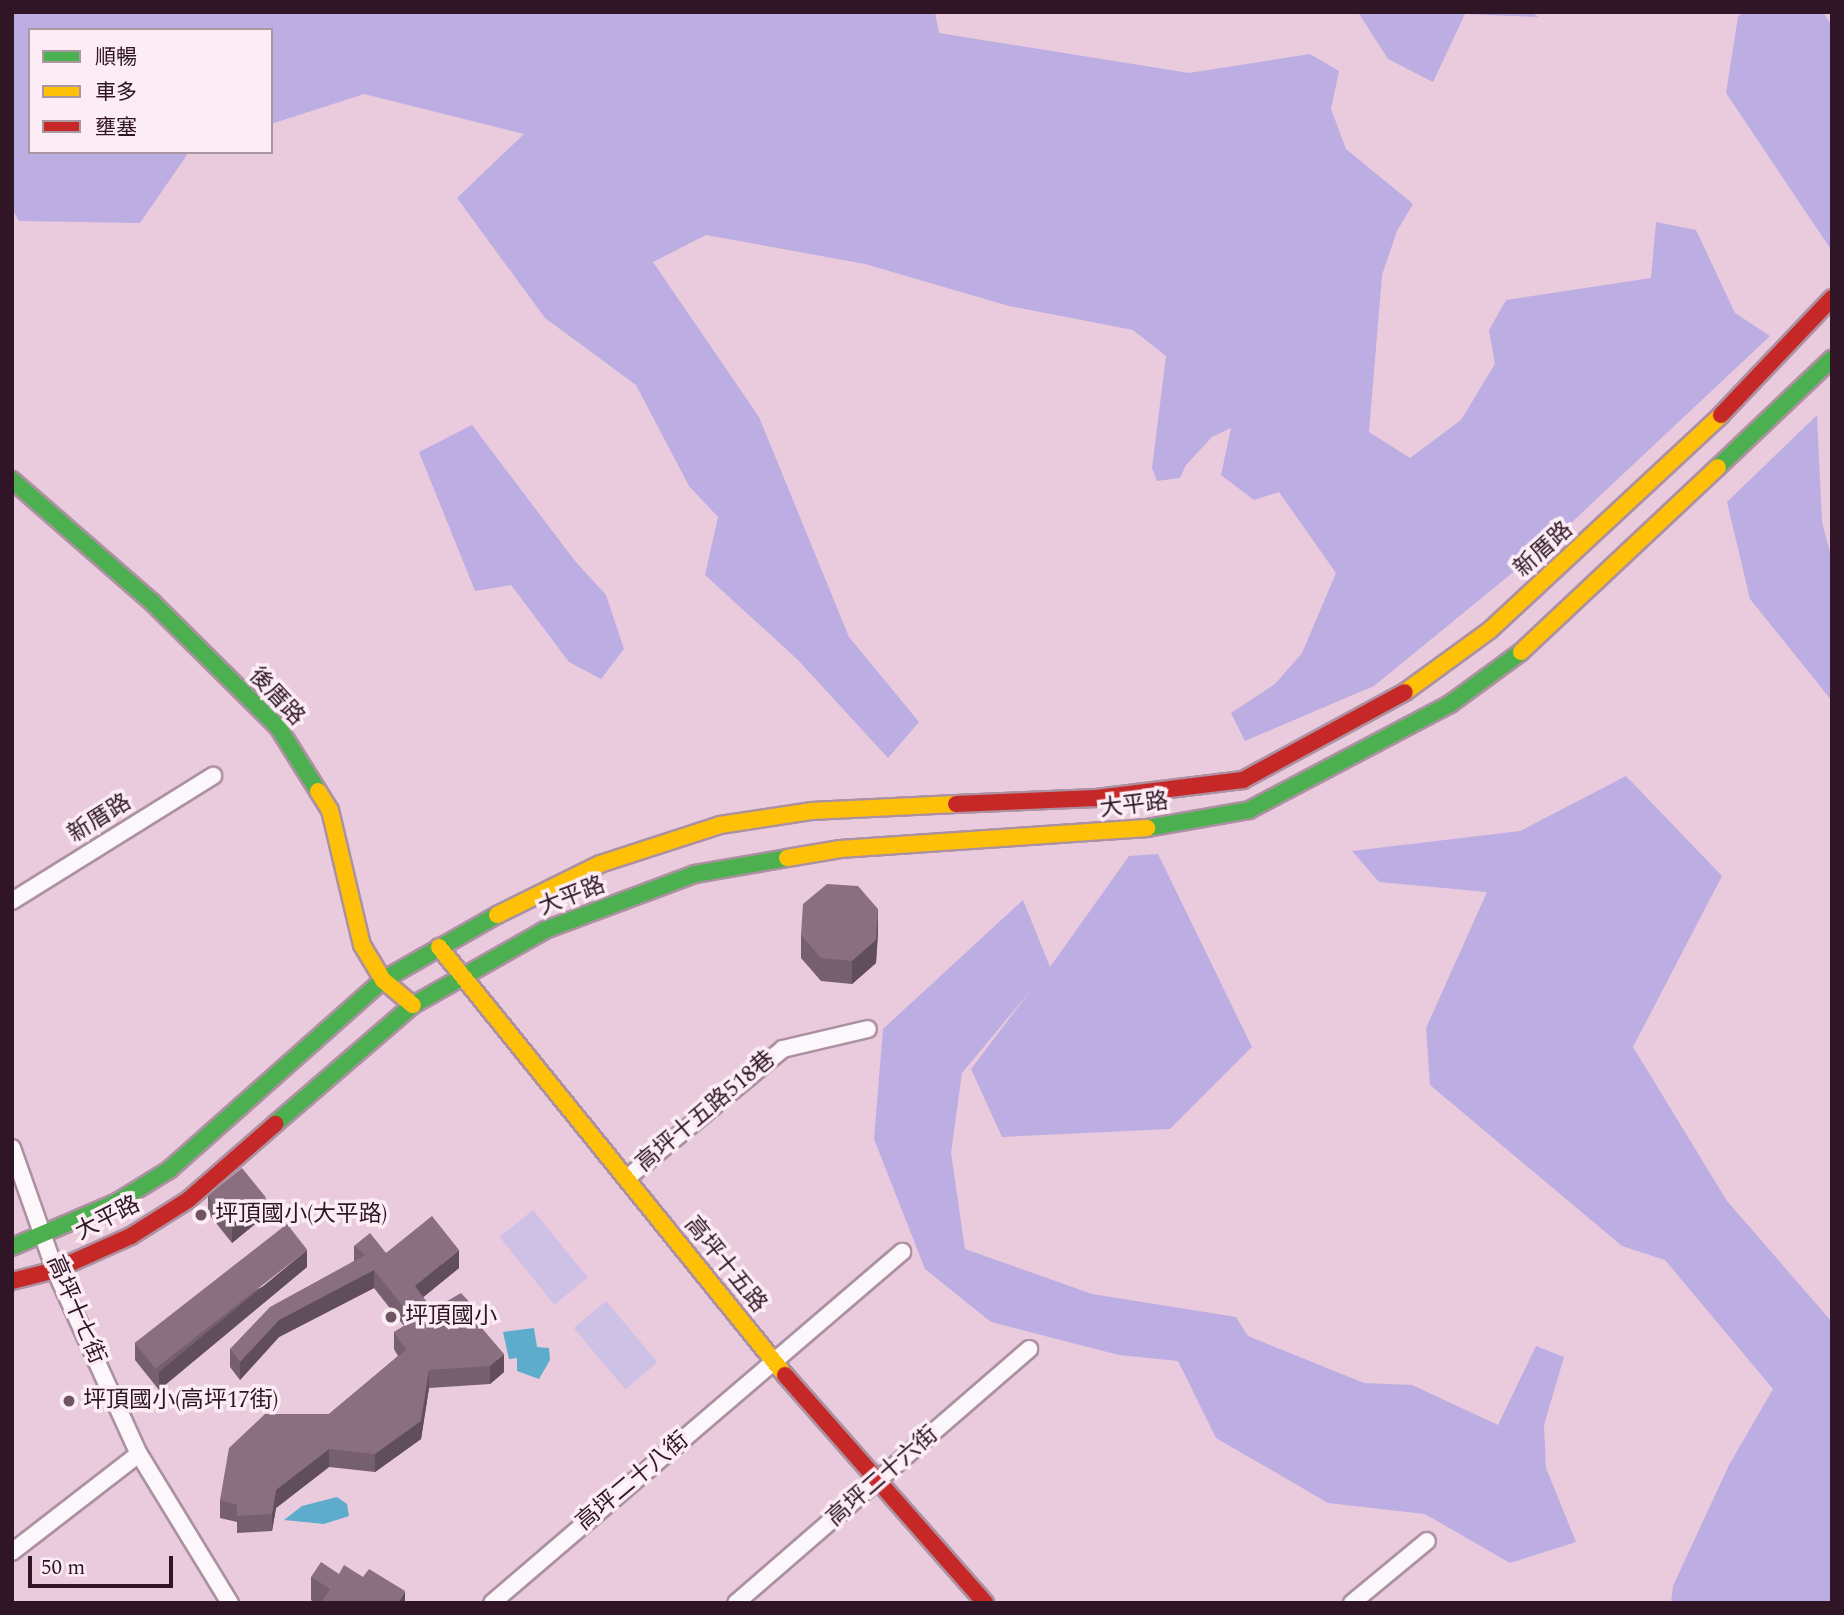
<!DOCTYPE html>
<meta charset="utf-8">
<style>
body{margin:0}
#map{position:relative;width:1844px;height:1615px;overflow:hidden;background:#eacadd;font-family:Spectral,"Noto Sans TC",serif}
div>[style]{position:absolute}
.green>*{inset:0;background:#cec1e6;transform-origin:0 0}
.forest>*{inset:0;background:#bcaee2}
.water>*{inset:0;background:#5daccc}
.roads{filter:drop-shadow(2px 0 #ac91a1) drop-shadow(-2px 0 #ac91a1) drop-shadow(0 2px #ac91a1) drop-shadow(0 -2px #ac91a1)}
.street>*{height:16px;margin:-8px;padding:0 8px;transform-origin:8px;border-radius:8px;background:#fcf7fa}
.fast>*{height:16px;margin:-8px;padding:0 8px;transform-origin:8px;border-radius:8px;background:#4caf50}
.slow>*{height:16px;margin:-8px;padding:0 8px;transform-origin:8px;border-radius:8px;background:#ffc107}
.jam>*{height:16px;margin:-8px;padding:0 8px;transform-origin:8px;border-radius:8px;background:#c62828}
.wall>*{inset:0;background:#765f6e}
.shaded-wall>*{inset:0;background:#604e5a}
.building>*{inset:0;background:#896f80;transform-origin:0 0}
.dots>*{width:19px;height:19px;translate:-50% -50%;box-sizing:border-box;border:4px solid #fcedf5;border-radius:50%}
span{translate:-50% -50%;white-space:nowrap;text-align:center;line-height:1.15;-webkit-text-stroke:7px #fcedf5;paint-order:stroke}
.street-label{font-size:23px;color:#2f1525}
.poi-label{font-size:23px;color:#2f1525}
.left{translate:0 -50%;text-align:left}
.frame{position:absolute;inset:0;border:14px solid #2f1525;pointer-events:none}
.legend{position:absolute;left:28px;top:28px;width:245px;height:126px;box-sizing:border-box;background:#fcedf5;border:2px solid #aa97a2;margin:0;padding:9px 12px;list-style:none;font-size:21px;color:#2f1525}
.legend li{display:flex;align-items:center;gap:14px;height:35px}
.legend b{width:35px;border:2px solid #aa97a2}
.scale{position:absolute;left:28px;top:1556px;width:145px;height:32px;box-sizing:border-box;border:4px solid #2f1525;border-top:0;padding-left:9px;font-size:21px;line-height:24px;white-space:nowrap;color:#2f1525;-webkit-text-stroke:5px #fcedf5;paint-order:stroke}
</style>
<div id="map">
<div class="green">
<div style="left:533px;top:1210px;width:87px;height:43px;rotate:51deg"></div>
<div style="left:606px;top:1301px;width:80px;height:42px;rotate:50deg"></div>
</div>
<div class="forest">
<div style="clip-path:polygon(12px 12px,935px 12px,939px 33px,1189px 73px,1310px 54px,1339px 71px,1331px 109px,1346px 149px,1413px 204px,1397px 231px,1382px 275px,1369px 432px,1410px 458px,1461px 420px,1495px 364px,1489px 330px,1506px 300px,1651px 278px,1656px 222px,1696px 230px,1735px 313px,1770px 336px,1554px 539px,1374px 686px,1245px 741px,1231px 713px,1275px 684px,1302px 653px,1336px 573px,1279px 492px,1254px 500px,1221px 475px,1231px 428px,1212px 437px,1186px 465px,1180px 478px,1157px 481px,1152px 468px,1166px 356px,1133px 330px,1009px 306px,865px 264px,706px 235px,653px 262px,759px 417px,849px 637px,919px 722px,888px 758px,798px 660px,705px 575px,718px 517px,689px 486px,636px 385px,545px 318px,457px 198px,524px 134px,364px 94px,271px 124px,271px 30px,30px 30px,30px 152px,189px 152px,140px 223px,19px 221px,12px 209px)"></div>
<div style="clip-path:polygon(1358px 12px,1532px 12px,1538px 17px,1465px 14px,1433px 82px,1388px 59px)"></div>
<div style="clip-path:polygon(1744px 12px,1823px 12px,1832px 26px,1832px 251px,1726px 93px,1738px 17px)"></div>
<div style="clip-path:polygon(1817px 415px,1822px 522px,1832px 559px,1832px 701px,1750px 599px,1727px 502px)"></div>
<div style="clip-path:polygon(472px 425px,575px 561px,606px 595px,624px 649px,601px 679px,569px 662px,511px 585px,475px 591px,419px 452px)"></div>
<div style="clip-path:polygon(1626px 776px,1722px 876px,1633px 1047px,1727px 1201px,1832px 1322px,1832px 1603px,1671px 1603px,1673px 1586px,1729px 1465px,1773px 1389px,1665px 1260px,1622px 1246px,1430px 1085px,1426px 1028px,1487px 892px,1379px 882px,1352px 851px,1520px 831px)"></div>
<div style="clip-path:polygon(1158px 854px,1252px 1047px,1170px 1129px,1002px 1137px,971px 1069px,1031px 990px,962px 1073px,951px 1153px,965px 1249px,1092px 1294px,1236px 1317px,1248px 1336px,1364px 1383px,1412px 1385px,1498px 1425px,1536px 1346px,1564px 1357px,1544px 1425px,1546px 1468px,1576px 1542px,1510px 1563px,1425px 1514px,1328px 1503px,1216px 1438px,1178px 1361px,1119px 1355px,991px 1322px,925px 1269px,874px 1139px,883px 1029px,1023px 900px,1050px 967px,1129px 856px)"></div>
</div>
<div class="water">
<div style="clip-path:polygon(534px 1328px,537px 1347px,549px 1348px,550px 1360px,539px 1379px,517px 1371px,517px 1358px,509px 1359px,503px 1332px)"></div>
<div style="clip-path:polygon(337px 1497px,347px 1504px,349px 1516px,324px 1524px,284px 1520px,302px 1506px)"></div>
</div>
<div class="roads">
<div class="street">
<div style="left:12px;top:901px;width:237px;rotate:-31.9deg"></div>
<div style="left:12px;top:1148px;width:129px;rotate:70.6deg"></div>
<div style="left:55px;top:1270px;width:202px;rotate:65.5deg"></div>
<div style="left:139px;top:1454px;width:175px;rotate:58.6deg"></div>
<div style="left:627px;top:1178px;width:202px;rotate:-39.6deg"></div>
<div style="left:783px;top:1049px;width:87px;rotate:-13.2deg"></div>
<div style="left:12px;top:1552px;width:160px;rotate:-37.7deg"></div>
<div style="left:492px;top:1603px;width:540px;rotate:-40.57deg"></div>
<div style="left:736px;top:1603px;width:388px;rotate:-40.9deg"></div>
<div style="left:1352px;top:1603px;width:97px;rotate:-39.6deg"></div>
</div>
<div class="fast">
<div style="left:1718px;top:467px;width:157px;rotate:-43.5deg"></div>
<div style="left:12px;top:480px;width:186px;rotate:41.1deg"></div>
<div style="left:152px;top:602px;width:177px;rotate:44.8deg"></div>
<div style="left:278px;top:727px;width:75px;rotate:58deg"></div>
<div style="left:1147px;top:828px;width:104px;rotate:-10deg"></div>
<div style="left:1249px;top:810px;width:227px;rotate:-27.8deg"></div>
<div style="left:1450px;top:704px;width:88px;rotate:-36.2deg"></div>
<div style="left:275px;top:1124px;width:182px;rotate:-40.8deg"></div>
<div style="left:413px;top:1005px;width:152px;rotate:-29.6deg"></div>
<div style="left:545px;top:930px;width:160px;rotate:-20.5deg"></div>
<div style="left:695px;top:874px;width:93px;rotate:-9.9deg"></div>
<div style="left:12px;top:1247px;width:114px;rotate:-23.2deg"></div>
<div style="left:117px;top:1202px;width:61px;rotate:-31.6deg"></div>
<div style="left:169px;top:1170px;width:286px;rotate:-41.6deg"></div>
<div style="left:383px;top:980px;width:131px;rotate:-29.7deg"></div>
</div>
<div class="slow">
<div style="left:1521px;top:652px;width:270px;rotate:-43.2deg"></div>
<div style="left:1405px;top:692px;width:105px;rotate:-36.1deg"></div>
<div style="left:1490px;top:630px;width:316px;rotate:-42.9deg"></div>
<div style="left:318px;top:791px;width:22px;rotate:58deg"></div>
<div style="left:330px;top:810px;width:139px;rotate:76.7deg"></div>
<div style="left:362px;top:945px;width:41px;rotate:59deg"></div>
<div style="left:383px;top:980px;width:39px;rotate:40deg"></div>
<div style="left:787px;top:858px;width:54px;rotate:-9.6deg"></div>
<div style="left:840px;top:849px;width:308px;rotate:-3.9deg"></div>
<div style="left:497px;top:915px;width:115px;rotate:-26.3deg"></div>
<div style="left:600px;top:864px;width:126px;rotate:-18deg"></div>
<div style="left:720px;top:825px;width:92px;rotate:-8.7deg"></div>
<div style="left:811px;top:811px;width:145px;rotate:-2.8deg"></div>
<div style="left:439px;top:947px;width:550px;rotate:51.05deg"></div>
</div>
<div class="jam">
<div style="left:1721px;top:415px;width:161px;rotate:-46.5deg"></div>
<div style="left:956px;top:804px;width:140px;rotate:-2.5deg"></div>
<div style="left:1096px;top:798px;width:148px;rotate:-7deg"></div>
<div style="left:1243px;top:780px;width:184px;rotate:-28.5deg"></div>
<div style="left:12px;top:1281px;width:44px;rotate:-14.3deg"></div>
<div style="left:55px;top:1270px;width:83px;rotate:-24.1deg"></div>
<div style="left:131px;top:1236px;width:67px;rotate:-32.3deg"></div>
<div style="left:188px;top:1200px;width:116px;rotate:-41.1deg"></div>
<div style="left:785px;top:1375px;width:303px;rotate:48.7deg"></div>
</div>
</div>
<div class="wall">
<div style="clip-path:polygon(878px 932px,876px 963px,852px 984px,821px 981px,801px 958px,801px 935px)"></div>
<div style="clip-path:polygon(208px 1196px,266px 1215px,232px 1243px,208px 1213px)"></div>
<div style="clip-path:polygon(354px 1246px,459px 1268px,423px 1297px,430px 1311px,475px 1320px,504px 1372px,490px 1384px,429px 1388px,421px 1439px,375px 1472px,329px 1467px,276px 1508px,272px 1531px,237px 1533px,237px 1522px,220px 1518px,220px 1500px,329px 1414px,398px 1356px,394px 1349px,394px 1332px,404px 1326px,374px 1288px,279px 1337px,240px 1380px,230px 1367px,230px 1349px,354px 1261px)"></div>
<div style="clip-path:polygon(307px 1267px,159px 1390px,135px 1360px,135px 1343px)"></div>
<div style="clip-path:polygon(339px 1574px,405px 1603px,315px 1603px,311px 1600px,311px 1577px)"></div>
</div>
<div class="shaded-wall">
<div style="clip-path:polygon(878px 909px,878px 932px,876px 963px,852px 984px,852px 961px)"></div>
<div style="clip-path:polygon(266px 1198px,266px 1215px,232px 1243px,232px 1225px)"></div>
<div style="clip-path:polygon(307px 1250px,307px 1267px,159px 1390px,159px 1372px)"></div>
<div style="clip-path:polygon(459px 1250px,459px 1268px,415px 1304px,415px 1286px)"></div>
<div style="clip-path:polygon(374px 1270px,374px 1288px,279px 1337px,240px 1380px,240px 1362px,279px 1320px)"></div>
<div style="clip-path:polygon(430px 1306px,430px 1323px,413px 1319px)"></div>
<div style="clip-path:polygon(475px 1308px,475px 1325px,469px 1313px)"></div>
<div style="clip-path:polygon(504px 1354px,504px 1372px,490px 1384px,490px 1366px)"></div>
<div style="clip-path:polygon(429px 1370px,429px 1388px,421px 1439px,375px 1472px,375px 1454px)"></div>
<div style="clip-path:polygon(329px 1449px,329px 1467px,276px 1508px,272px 1531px,272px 1514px,276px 1490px)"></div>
<div style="clip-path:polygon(405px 1591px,405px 1603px,398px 1603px)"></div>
</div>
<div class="building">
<div style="clip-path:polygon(827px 884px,858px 886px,878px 909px,876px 940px,852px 961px,821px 958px,801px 935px,803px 904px)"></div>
<div style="left:242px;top:1168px;width:38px;height:44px;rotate:51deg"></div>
<div style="clip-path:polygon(432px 1216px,459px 1250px,415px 1286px,430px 1306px,413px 1319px,374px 1270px,279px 1320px,240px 1362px,230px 1349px,270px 1307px,365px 1255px,354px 1246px,370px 1233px,386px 1253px)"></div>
<div style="left:287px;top:1224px;width:33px;height:193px;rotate:52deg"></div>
<div style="clip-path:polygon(461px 1293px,475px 1308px,469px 1313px,504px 1354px,490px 1366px,429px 1370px,421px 1421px,375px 1454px,329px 1449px,276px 1490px,272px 1514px,237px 1516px,237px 1505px,220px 1500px,229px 1448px,265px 1414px,329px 1414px,406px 1350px,394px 1332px)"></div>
<div style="clip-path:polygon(321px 1562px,339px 1574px,344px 1565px,363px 1577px,369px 1569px,405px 1591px,398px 1603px,321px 1603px,330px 1589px,311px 1577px)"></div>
</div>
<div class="dots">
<div style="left:201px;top:1215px;background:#705465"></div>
<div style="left:391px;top:1317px;background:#705465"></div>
<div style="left:69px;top:1401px;background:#705465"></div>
</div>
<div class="street-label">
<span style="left:1544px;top:550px;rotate:-42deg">新厝路</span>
<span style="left:276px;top:697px;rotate:47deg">後厝路</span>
<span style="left:1134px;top:806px;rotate:-7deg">大平路</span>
<span style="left:100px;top:819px;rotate:-32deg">新厝路</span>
<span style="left:572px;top:897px;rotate:-21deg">大平路</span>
<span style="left:706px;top:1112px;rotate:-40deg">高坪十五路518巷</span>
<span style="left:108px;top:1219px;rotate:-27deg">大平路</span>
<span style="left:725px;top:1265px;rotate:51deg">高坪十五路</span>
<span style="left:75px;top:1310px;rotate:67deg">高坪十七街</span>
<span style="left:883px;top:1477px;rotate:-41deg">高坪二十六街</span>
<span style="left:633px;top:1482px;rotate:-40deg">高坪二十八街</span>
</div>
<div class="poi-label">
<span class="left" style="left:215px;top:1215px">坪頂國小(大平路)</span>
<span class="left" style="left:405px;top:1317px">坪頂國小</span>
<span class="left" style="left:83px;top:1401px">坪頂國小(高坪17街)</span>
</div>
<div class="frame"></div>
<ul class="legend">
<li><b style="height:9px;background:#4caf50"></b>順暢</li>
<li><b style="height:9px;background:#ffc107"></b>車多</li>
<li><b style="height:9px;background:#c62828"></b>壅塞</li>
</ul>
<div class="scale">50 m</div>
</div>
